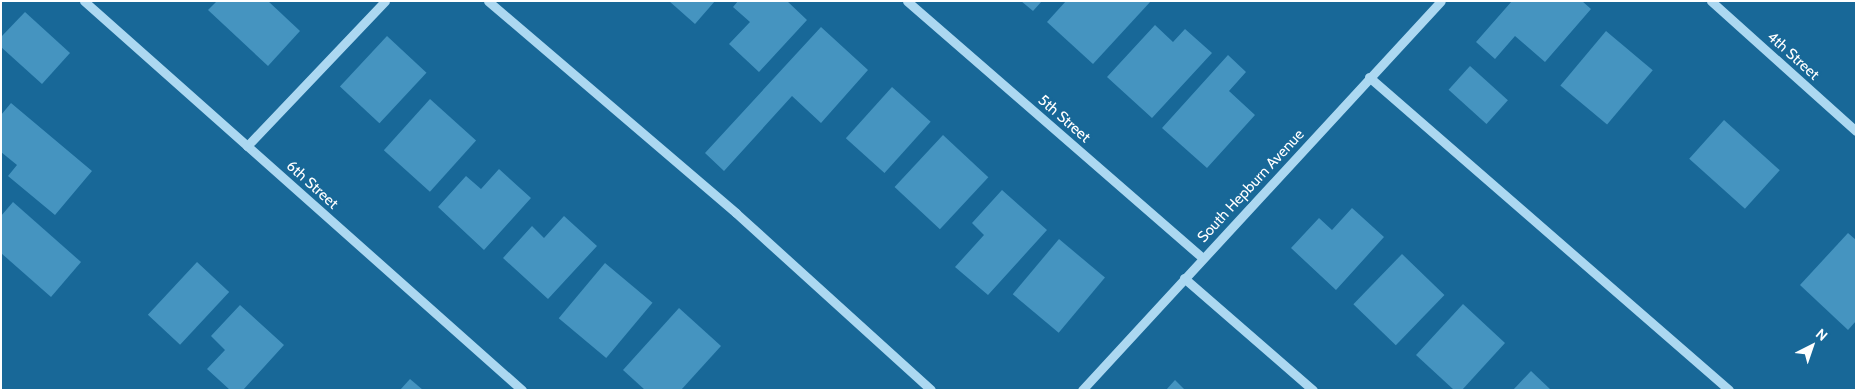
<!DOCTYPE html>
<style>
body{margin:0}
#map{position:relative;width:1857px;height:391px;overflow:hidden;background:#186898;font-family:Cabin,sans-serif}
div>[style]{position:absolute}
.building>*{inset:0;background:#4594c0;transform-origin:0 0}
.minor>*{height:9px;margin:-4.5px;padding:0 4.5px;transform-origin:4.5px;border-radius:4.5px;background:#acd8f1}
span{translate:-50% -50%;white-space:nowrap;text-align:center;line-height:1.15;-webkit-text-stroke:4px #186898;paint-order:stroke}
.street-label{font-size:15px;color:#fff}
.frame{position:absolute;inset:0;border:2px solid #fff;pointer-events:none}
.north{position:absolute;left:1787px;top:321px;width:50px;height:50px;-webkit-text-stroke:4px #186898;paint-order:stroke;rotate:41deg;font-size:14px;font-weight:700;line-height:20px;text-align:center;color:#fff}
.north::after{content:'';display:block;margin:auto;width:18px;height:22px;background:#fff;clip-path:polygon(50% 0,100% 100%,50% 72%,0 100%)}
</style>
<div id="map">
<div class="building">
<div style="clip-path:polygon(217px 1px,268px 1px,300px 31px,268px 66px,208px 10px)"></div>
<div style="clip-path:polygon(669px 1px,715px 1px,695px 24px)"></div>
<div style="clip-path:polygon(738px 1px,787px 1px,807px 20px,759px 72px,729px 44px,750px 22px,733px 7px)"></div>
<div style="clip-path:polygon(1021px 1px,1042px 1px,1033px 11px)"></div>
<div style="clip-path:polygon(1066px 1px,1151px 1px,1093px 64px,1047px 22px)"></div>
<div style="clip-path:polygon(1512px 1px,1582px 1px,1591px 9px,1545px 62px,1515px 36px,1495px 59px,1476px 42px)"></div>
<div style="clip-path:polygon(25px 12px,70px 53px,42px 84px,1px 47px,1px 37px)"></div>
<div style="clip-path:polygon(1155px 25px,1173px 42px,1185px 29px,1212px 53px,1152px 118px,1107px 77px)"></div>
<div style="clip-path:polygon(821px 27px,868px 70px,821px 123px,792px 96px,724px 171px,705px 153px)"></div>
<div style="left:1606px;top:31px;width:61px;height:71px;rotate:40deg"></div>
<div style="left:387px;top:36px;width:54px;height:69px;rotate:43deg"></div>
<div style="clip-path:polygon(1228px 55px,1246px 72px,1229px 91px,1255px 115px,1207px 168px,1162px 128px)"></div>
<div style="left:1470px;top:66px;width:51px;height:32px;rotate:42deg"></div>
<div style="left:892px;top:87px;width:52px;height:69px;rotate:42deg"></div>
<div style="left:430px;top:99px;width:62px;height:69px;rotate:42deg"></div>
<div style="clip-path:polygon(11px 103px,92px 171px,55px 215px,8px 176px,17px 165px,1px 152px,1px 115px)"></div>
<div style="left:1724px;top:120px;width:75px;height:52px;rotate:42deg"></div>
<div style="left:943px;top:135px;width:62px;height:71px;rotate:43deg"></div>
<div style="clip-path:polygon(499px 169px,531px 198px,484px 250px,438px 207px,466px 176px,481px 189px)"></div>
<div style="clip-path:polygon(1002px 190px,1047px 230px,988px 295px,955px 267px,984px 235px,972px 223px)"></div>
<div style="clip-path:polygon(13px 202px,81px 262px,51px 297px,1px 253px,1px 216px)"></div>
<div style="clip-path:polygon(1352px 208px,1384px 237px,1336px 290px,1291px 248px,1319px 218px,1332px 230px)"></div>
<div style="clip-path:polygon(564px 216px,597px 246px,548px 299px,503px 258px,532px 226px,544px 238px)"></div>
<div style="clip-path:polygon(1848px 233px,1856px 240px,1856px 321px,1848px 330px,1800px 285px)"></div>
<div style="left:1059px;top:239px;width:60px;height:72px;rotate:40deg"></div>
<div style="left:1402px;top:254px;width:59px;height:70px;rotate:44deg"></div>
<div style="left:197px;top:262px;width:44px;height:72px;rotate:43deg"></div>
<div style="left:605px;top:263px;width:62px;height:72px;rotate:40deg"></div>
<div style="clip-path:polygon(1463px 304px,1505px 343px,1462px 390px,1454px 390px,1416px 355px)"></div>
<div style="clip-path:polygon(240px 305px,284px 345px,243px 390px,230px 390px,207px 369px,225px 350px,211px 336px)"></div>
<div style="clip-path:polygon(679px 308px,721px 346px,681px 390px,645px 390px,623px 370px)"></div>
<div style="clip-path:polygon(1531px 371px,1551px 390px,1513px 390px)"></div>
<div style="clip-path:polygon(410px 379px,423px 390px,400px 390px)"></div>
<div style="clip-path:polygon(1175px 380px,1185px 390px,1166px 390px)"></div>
</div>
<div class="minor">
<div style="left:84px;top:1px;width:586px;rotate:41.61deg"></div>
<div style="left:488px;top:1px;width:326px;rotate:40.5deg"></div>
<div style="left:736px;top:213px;width:263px;rotate:42.2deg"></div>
<div style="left:907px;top:1px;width:392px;rotate:41deg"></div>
<div style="left:1711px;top:1px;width:195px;rotate:41.9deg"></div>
<div style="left:1369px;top:77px;width:477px;rotate:41deg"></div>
<div style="left:247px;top:146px;width:200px;rotate:-46.4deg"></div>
<div style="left:1184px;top:278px;width:171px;rotate:41deg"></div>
<div style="left:1082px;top:390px;width:529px;rotate:-47.3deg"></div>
</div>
<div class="street-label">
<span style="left:1793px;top:56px;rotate:42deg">4th Street</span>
<span style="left:1064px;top:119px;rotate:41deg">5th Street</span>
<span style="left:312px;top:185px;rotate:42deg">6th Street</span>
<span style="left:1251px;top:186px;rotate:-47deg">South Hepburn Avenue</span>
</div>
<div class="frame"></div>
<div class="north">N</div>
</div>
